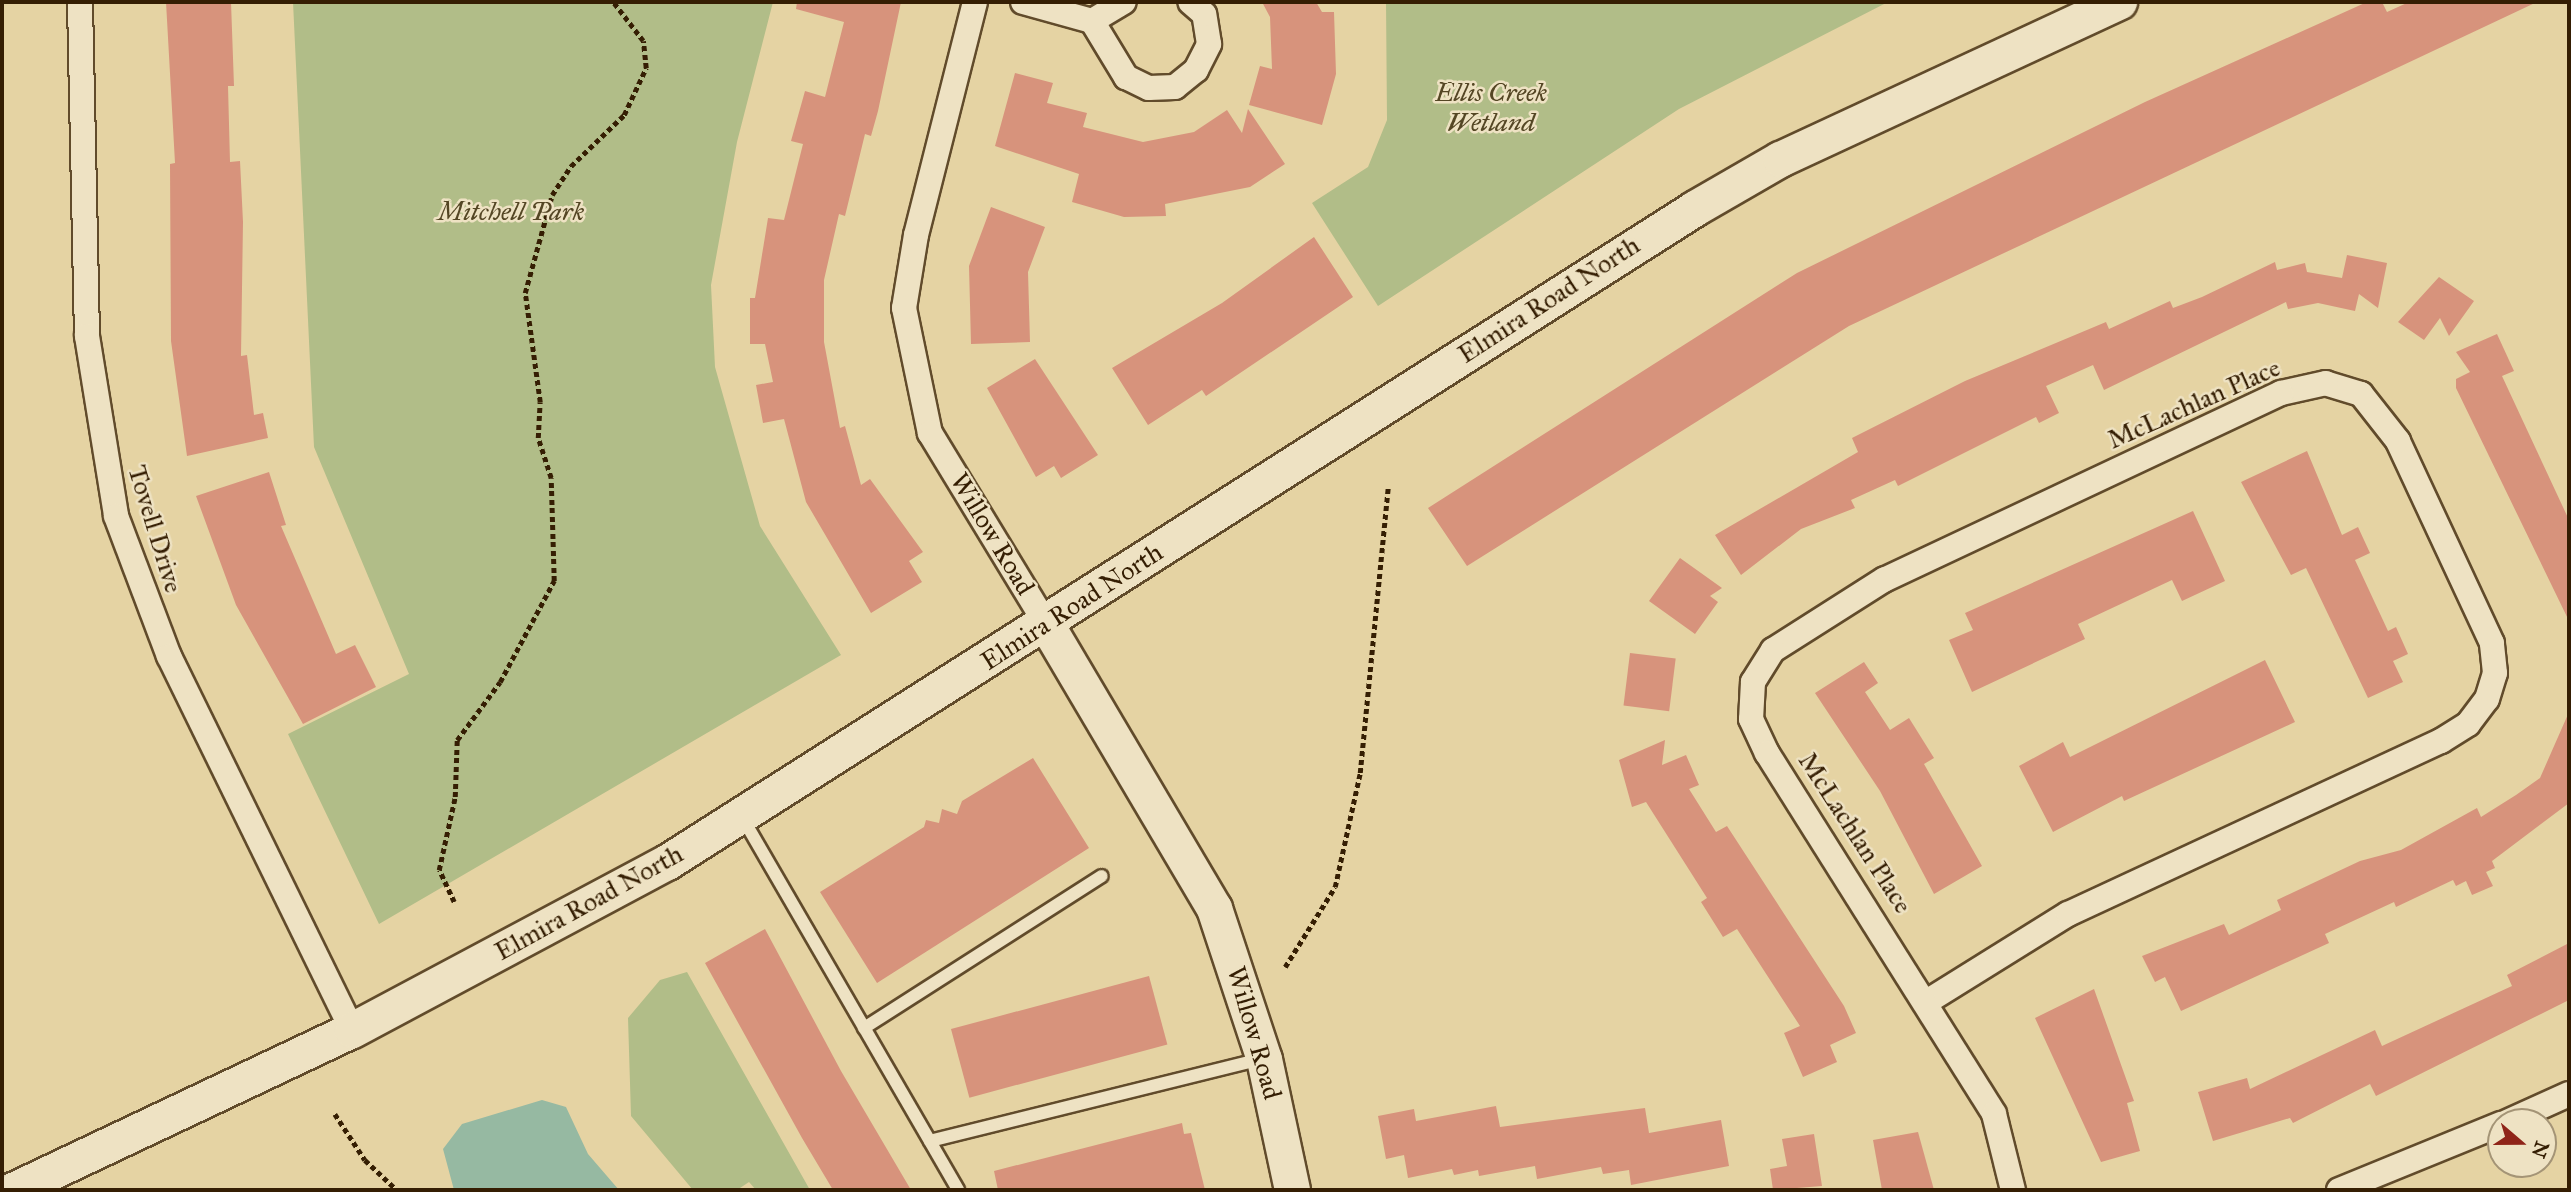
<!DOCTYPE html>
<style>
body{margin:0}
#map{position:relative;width:2571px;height:1192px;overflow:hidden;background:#e5d3a3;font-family:"IM FELL Great Primer",serif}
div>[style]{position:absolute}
.green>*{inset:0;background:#b1bd88}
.water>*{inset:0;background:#96b9a2}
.building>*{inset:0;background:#d7937c;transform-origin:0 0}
.path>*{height:4.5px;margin-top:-2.25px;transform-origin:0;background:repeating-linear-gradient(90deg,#351e03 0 5px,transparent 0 8.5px)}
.roads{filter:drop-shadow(2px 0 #614b2b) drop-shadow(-2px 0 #614b2b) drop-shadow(0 2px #614b2b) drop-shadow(0 -2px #614b2b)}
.lane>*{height:12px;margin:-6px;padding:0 6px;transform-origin:6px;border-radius:6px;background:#eee2c3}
.street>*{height:24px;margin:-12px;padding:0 12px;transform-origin:12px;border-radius:12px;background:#eee2c3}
.secondary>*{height:35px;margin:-17.5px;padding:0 17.5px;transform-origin:17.5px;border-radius:17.5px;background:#eee2c3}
span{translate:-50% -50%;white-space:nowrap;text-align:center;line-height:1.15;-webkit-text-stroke:5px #eee2c3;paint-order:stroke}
.park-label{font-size:26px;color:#544624;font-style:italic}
.street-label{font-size:26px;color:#351e03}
.frame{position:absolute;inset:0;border:4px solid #351e03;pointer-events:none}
.north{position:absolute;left:2487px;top:1108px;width:70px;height:70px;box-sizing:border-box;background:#eee2c3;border:2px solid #a49476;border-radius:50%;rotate:110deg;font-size:19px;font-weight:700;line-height:28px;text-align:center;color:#351e03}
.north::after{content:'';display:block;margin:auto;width:24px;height:32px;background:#8f2418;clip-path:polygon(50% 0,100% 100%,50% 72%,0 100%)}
</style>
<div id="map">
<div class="green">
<div style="clip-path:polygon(293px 2px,773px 2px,737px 142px,711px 285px,715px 367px,760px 526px,841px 655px,379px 924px,288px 734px,409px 674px,314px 447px)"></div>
<div style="clip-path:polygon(1386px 2px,1888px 2px,1679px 109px,1378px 306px,1312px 203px,1368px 167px,1387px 120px)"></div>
<div style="clip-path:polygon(687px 972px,810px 1190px,756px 1190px,749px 1182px,737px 1190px,693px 1190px,631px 1116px,628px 1018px,660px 980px)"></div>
</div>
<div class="water">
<div style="clip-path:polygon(542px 1100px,566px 1107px,588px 1154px,619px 1190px,454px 1190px,443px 1149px,462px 1124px)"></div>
</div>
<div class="building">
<div style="clip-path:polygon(166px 2px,231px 2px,234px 86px,228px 86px,230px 162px,240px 161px,243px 222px,241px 356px,247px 355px,254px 415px,263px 413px,268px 438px,187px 456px,171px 341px,170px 164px,175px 163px)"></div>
<div style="clip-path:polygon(797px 2px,901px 2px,878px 111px,871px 136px,865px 134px,845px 216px,839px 214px,824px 280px,824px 342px,840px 428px,845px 426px,861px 485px,870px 479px,923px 552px,909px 561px,922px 582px,871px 613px,806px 502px,784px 419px,763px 423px,756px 385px,773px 382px,765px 344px,750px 344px,750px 298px,755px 298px,768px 218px,784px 220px,803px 144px,791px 141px,805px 91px,825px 97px,844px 22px,796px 9px)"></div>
<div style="clip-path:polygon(1262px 2px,1316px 2px,1322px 12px,1334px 12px,1336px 74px,1322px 125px,1249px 105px,1260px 66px,1272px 69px,1270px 17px)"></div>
<div style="clip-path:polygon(2367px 2px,2382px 2px,2387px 12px,2409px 2px,2537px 2px,1849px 326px,1467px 566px,1428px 508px,1797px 273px,2145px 102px)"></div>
<div style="clip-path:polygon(1015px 73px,1053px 83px,1047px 103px,1087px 113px,1083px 127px,1143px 142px,1194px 132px,1227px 110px,1242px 133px,1248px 109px,1285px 164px,1250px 187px,1165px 204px,1166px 216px,1124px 217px,1072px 202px,1079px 174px,995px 146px)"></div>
<div style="clip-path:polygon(991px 207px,1045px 227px,1028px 272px,1030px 342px,971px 344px,969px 266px)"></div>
<div style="clip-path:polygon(1314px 237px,1353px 297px,1206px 396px,1202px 390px,1148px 425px,1112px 368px,1222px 303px)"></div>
<div style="clip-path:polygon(2347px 255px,2387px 263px,2378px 308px,2359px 294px,2355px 311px,2318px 303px,2288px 309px,2286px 302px,2104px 390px,2093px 365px,2046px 386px,2059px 413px,2039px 423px,2036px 417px,1898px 486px,1895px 480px,1851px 500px,1855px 508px,1801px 529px,1741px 575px,1715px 535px,1858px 452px,1852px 438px,1965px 381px,2106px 322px,2109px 329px,2170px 301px,2173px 308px,2202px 297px,2275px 262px,2277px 270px,2305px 263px,2307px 272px,2342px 278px)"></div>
<div style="clip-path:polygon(2439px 277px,2474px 301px,2449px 336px,2440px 318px,2424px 340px,2398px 322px)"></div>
<div style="clip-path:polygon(2497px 334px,2514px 371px,2502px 376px,2569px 520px,2569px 621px,2456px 388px,2456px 379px,2470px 372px,2456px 352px)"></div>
<div style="clip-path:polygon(1035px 359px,1098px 455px,1061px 478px,1054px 466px,1036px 477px,987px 388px)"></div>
<div style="clip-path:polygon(2307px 451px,2342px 535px,2358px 527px,2370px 553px,2355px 560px,2388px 631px,2396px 627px,2408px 654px,2393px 661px,2403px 682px,2368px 698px,2306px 568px,2291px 575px,2241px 482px)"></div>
<div style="clip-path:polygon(269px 472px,286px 525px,281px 526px,336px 654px,355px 645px,376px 687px,303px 724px,236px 605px,196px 496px)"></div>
<div style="clip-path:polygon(2193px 511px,2225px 581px,2182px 601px,2172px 580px,2078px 624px,2085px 639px,1972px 692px,1949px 640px,1973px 630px,1965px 613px)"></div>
<div style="clip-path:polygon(1680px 558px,1722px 588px,1710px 596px,1718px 602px,1695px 634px,1649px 601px)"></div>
<div style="left:1630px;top:653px;width:46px;height:53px;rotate:7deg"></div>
<div style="clip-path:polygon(2265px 660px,2295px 722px,2124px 801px,2122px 796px,2053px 832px,2019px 766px,2063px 742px,2070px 757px)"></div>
<div style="clip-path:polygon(1864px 662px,1878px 683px,1865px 692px,1890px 730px,1909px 718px,1934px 758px,1924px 764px,1982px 866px,1934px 894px,1880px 791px,1815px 693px)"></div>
<div style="clip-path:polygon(2569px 712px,2569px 803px,2492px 861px,2495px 868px,2486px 872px,2493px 886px,2472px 895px,2466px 881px,2456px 886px,2453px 880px,2396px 907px,2394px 902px,2325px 934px,2329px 943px,2181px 1011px,2165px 977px,2155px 982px,2142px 956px,2224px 924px,2229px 935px,2281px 910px,2277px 900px,2360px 861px,2401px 850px,2477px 808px,2481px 817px,2516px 795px,2540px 778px)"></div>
<div style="clip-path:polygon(1665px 740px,1662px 765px,1686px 755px,1699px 785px,1689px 789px,1716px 832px,1727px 826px,1844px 1006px,1856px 1033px,1830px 1045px,1837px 1062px,1803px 1077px,1784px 1033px,1800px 1026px,1737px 929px,1723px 937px,1701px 902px,1707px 898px,1646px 802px,1632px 807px,1619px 760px)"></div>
<div style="clip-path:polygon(1033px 758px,1089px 848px,877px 983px,820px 892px,924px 827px,926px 820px,939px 823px,942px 809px,957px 814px,962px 801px)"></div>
<div style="clip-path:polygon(765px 929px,841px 1071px,911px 1190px,833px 1190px,802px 1138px,705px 963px)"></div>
<div style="clip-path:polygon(2569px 943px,2569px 1000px,2376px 1096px,2370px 1084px,2293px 1123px,2290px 1118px,2213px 1141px,2198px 1092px,2247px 1078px,2250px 1089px,2375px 1030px,2382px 1046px,2512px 986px,2507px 975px)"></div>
<div style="left:1149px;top:976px;width:71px;height:205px;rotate:75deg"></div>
<div style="clip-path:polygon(2094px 989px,2134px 1101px,2127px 1103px,2140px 1151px,2101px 1162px,2035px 1018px)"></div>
<div style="clip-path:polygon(1496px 1106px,1500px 1127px,1645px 1108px,1649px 1133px,1721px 1120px,1729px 1166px,1631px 1185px,1629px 1170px,1603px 1174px,1601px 1167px,1537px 1179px,1535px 1166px,1479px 1176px,1478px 1170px,1454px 1175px,1452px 1169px,1408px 1178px,1404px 1155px,1386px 1159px,1378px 1116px,1414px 1109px,1416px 1121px)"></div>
<div style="clip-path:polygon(1182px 1123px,1184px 1134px,1191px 1133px,1205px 1190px,998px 1190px,994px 1171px)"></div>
<div style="clip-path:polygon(1918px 1132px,1934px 1190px,1882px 1190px,1873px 1140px)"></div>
<div style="clip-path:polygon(1814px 1134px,1822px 1186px,1773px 1190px,1770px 1169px,1787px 1166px,1782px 1139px)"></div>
</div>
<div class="path">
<div style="left:454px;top:902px;width:35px;rotate:-115deg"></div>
<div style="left:439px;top:870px;width:75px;rotate:-77.6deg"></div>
<div style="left:455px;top:797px;width:57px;rotate:-88deg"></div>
<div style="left:457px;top:740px;width:72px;rotate:-53.4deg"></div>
<div style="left:500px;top:682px;width:115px;rotate:-61.9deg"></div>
<div style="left:554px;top:581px;width:103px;rotate:-91.7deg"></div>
<div style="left:551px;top:478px;width:42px;rotate:-108deg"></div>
<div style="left:538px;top:438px;width:36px;rotate:-87deg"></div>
<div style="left:540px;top:402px;width:110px;rotate:-97.8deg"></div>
<div style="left:525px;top:293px;width:102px;rotate:-74.6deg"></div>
<div style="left:552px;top:195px;width:35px;rotate:-57deg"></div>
<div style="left:571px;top:166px;width:74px;rotate:-43.9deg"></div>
<div style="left:624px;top:115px;width:52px;rotate:-64.9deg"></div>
<div style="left:646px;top:68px;width:27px;rotate:-96deg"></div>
<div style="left:643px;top:41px;width:49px;rotate:-127.6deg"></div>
<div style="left:1285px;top:967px;width:94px;rotate:-58deg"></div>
<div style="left:1335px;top:887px;width:117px;rotate:-77.6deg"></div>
<div style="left:1360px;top:773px;width:286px;rotate:-84.4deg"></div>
<div style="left:335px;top:1114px;width:55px;rotate:56.9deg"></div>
<div style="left:365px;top:1160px;width:44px;rotate:43.2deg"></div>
</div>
<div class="roads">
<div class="lane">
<div style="left:742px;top:817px;width:431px;rotate:59.9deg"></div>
<div style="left:864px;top:1028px;width:282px;rotate:-32.6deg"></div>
<div style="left:930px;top:1141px;width:342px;rotate:-13.9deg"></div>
</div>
<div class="street">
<div style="left:80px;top:2px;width:334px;rotate:88.8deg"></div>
<div style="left:87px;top:336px;width:182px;rotate:80.8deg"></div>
<div style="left:116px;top:516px;width:150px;rotate:69.3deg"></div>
<div style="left:169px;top:656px;width:416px;rotate:63.9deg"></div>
<div style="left:975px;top:2px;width:240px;rotate:104.2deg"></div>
<div style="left:916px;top:235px;width:74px;rotate:99.3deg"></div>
<div style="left:904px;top:308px;width:128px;rotate:78.3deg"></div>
<div style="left:930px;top:433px;width:223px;rotate:58.7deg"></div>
<div style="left:1023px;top:2px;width:72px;rotate:15.4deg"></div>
<div style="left:1092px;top:21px;width:66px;rotate:58.7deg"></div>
<div style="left:1126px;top:77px;width:25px;rotate:26deg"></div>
<div style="left:1149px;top:88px;width:26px;rotate:-2deg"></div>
<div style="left:1175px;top:87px;width:27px;rotate:-39deg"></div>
<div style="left:1196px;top:70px;width:29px;rotate:-63deg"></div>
<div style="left:1209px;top:44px;width:30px;rotate:-99deg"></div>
<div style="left:1204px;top:14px;width:18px;rotate:-139deg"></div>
<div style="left:1092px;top:21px;width:37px;rotate:-31deg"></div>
<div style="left:1928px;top:1001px;width:165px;rotate:-31.9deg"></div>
<div style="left:2068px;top:914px;width:411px;rotate:-24.9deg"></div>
<div style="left:2441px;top:741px;width:32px;rotate:-32deg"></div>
<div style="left:2468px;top:724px;width:31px;rotate:-53deg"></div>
<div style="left:2487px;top:699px;width:27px;rotate:-73deg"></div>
<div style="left:2495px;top:673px;width:30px;rotate:-96deg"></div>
<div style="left:2492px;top:643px;width:223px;rotate:-115deg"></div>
<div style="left:2398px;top:441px;width:60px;rotate:-128.2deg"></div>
<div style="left:2361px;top:394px;width:37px;rotate:-163deg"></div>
<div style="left:2326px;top:383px;width:46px;rotate:167.5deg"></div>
<div style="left:2281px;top:393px;width:438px;rotate:154.8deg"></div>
<div style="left:1885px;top:579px;width:133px;rotate:147.6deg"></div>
<div style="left:1773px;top:650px;width:38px;rotate:122deg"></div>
<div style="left:1753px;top:682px;width:37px;rotate:93deg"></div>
<div style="left:1751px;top:719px;width:38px;rotate:65deg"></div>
<div style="left:1767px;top:753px;width:426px;rotate:57.8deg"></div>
<div style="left:1994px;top:1114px;width:78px;rotate:76deg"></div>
<div style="left:2507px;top:1122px;width:68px;rotate:-24.3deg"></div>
<div style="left:2339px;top:1190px;width:175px;rotate:-22.2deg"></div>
</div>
<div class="secondary">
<div style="left:1046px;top:624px;width:330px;rotate:59.4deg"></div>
<div style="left:1214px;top:908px;width:159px;rotate:71.7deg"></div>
<div style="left:1264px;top:1059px;width:134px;rotate:77.9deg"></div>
<div style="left:13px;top:1190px;width:375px;rotate:-25.3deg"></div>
<div style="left:352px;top:1030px;width:357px;rotate:-28.1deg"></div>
<div style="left:667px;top:862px;width:1218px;rotate:-32.46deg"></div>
<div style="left:1695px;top:208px;width:98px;rotate:-30deg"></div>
<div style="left:1780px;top:159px;width:374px;rotate:-24.9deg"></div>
</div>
</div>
<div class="park-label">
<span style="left:1491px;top:108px">Ellis Creek<br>Wetland</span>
<span style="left:511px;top:212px">Mitchell Park</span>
</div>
<div class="street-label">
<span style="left:1549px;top:300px;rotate:-33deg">Elmira Road North</span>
<span style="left:2194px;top:404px;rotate:-24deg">McLachlan Place</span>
<span style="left:155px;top:529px;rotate:73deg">Tovell Drive</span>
<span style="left:992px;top:534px;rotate:59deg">Willow Road</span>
<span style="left:1072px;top:607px;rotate:-33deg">Elmira Road North</span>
<span style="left:1855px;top:833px;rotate:57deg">McLachlan Place</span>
<span style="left:589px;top:903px;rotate:-29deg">Elmira Road North</span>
<span style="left:1254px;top:1033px;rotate:74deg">Willow Road</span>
</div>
<div class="frame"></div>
<div class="north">N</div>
</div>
